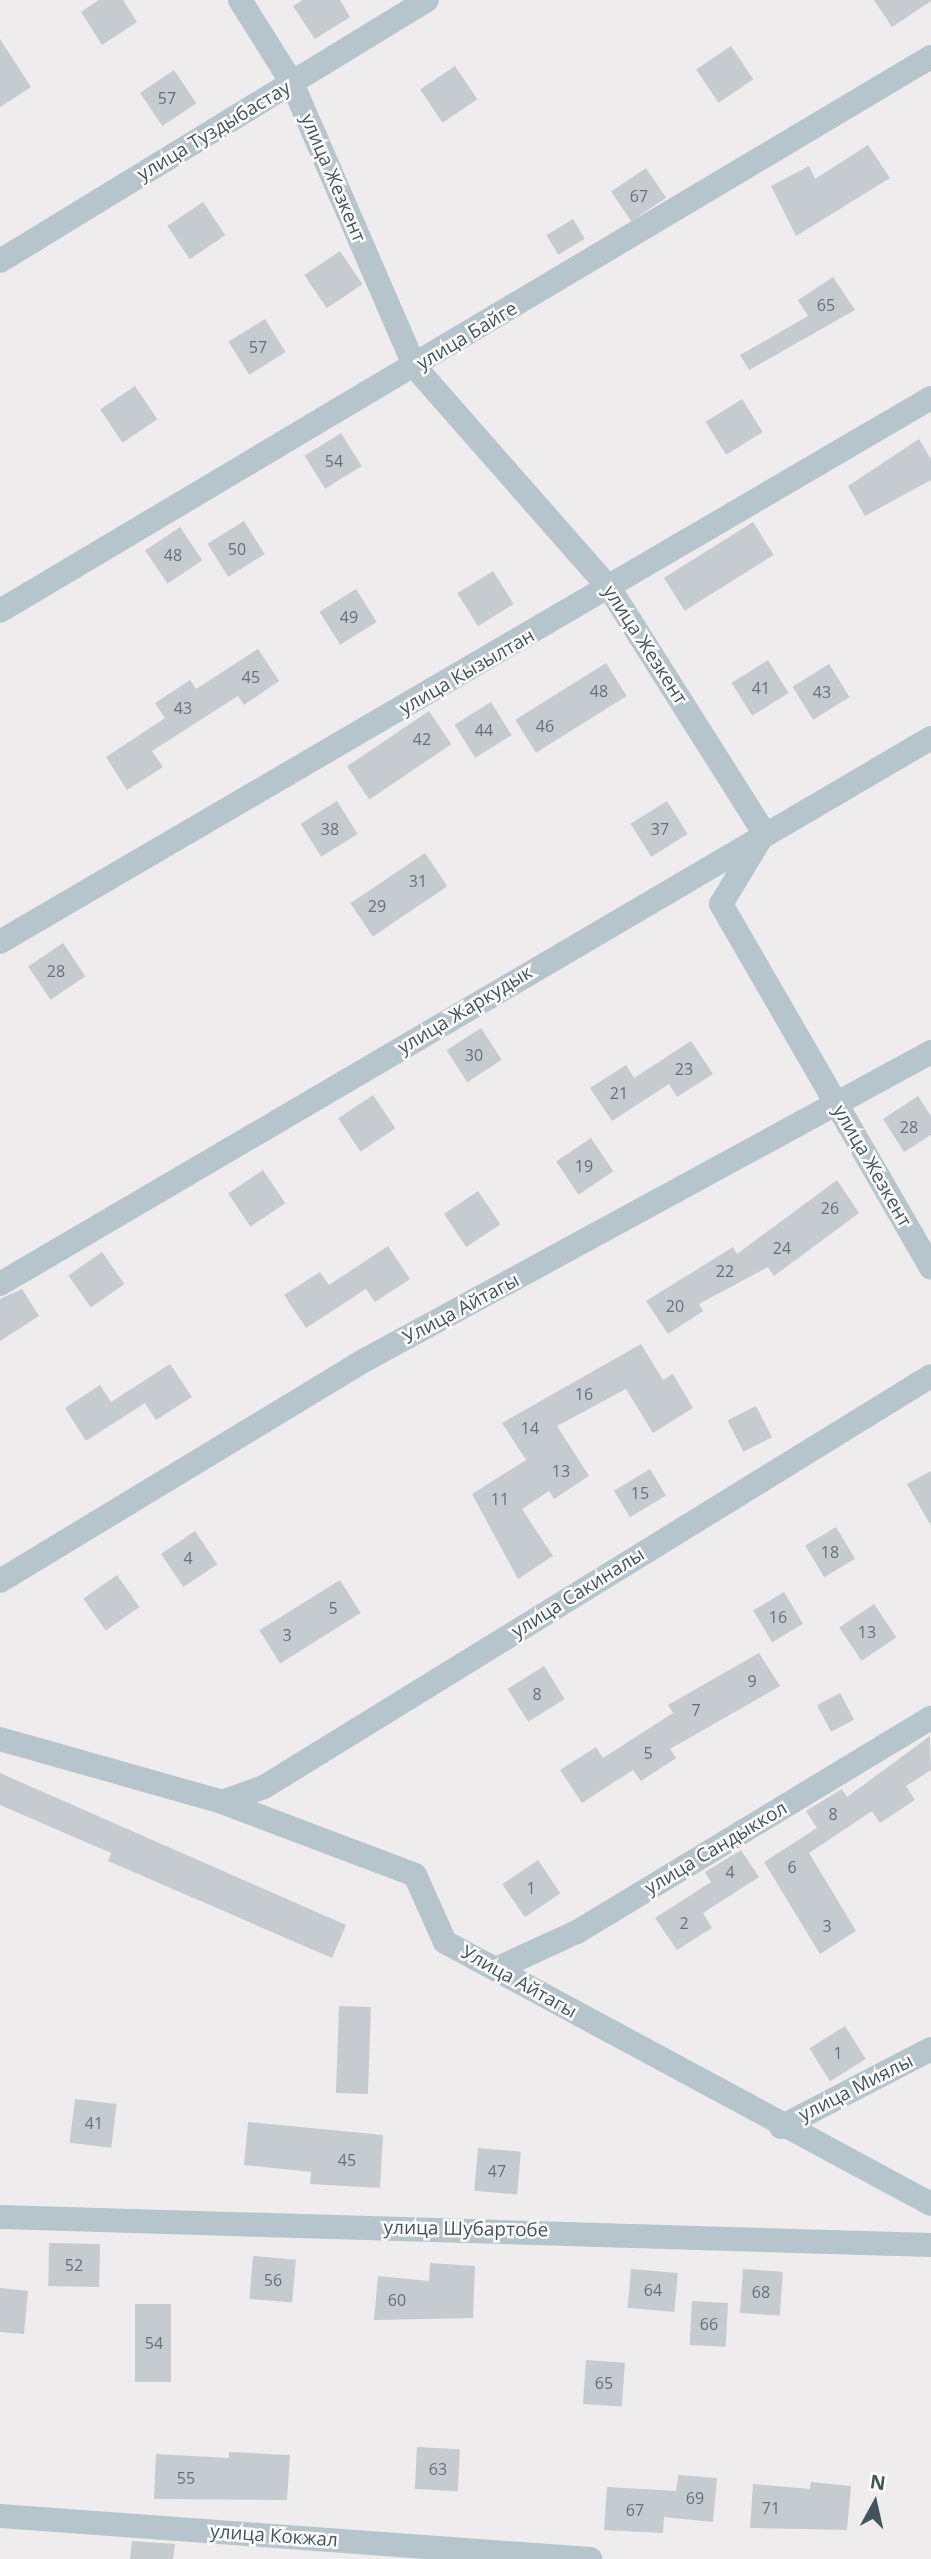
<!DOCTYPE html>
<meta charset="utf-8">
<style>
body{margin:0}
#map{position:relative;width:931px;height:2559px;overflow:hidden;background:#efeced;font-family:"Open Sans",sans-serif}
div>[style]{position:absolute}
.building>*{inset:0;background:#c6cbd0;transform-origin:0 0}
.minor>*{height:24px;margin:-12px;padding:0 12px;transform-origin:12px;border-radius:12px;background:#b6c5cb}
span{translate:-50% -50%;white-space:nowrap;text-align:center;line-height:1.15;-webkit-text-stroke:5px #fff;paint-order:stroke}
.number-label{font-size:16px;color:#647278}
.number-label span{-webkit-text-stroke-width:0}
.street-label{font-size:19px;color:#43555b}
.north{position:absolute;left:840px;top:2468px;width:70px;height:70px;-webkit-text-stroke:5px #fff;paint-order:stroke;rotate:8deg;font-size:19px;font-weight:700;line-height:28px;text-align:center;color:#43555b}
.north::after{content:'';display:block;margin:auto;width:24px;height:32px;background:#43555b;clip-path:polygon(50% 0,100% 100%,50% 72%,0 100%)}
</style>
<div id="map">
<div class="building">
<div style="clip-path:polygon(99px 0,123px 0,137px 22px,102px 45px,81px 12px)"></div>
<div style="clip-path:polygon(303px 0,340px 0,350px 17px,315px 39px,293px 6px)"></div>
<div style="clip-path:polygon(874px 0,931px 0,931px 1px,892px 27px)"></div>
<div style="clip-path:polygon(0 39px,31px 87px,0 107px)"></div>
<div style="left:731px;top:46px;width:40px;height:42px;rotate:56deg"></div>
<div style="left:455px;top:66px;width:40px;height:42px;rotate:56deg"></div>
<div style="left:174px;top:70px;width:40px;height:41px;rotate:56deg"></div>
<div style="clip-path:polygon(868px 145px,890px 178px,796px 236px,771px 186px,809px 166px,815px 179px)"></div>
<div style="left:646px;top:168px;width:36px;height:42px;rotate:56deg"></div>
<div style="left:203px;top:202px;width:40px;height:43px;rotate:56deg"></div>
<div style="left:573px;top:219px;width:23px;height:31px;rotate:59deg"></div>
<div style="left:340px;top:251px;width:40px;height:43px;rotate:56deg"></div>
<div style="clip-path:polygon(833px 277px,855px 310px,749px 370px,740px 355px,808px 316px,798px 300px)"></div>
<div style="left:265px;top:319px;width:39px;height:43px;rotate:58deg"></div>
<div style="left:135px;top:386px;width:40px;height:42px;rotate:56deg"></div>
<div style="left:742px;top:399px;width:39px;height:43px;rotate:58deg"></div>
<div style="left:341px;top:433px;width:39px;height:43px;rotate:58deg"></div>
<div style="clip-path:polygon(919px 439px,931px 459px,931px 480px,865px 516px,848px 486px)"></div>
<div style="left:244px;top:521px;width:39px;height:43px;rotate:58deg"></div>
<div style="left:753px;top:522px;width:39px;height:105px;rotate:58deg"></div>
<div style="left:180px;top:527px;width:40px;height:42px;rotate:56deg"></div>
<div style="left:493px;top:571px;width:39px;height:42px;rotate:58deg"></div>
<div style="left:356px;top:589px;width:39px;height:43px;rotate:58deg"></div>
<div style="clip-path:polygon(258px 649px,279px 681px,244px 705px,238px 696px,152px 751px,163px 767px,127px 790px,106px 757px,165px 718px,155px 703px,190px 680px,196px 689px)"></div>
<div style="left:768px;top:660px;width:39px;height:43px;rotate:58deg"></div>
<div style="left:606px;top:663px;width:39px;height:107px;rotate:58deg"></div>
<div style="left:829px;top:664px;width:39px;height:43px;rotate:58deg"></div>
<div style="left:491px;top:702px;width:39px;height:43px;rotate:58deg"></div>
<div style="left:429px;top:711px;width:40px;height:99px;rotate:56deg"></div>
<div style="left:337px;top:801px;width:39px;height:43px;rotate:58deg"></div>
<div style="left:667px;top:801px;width:39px;height:43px;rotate:58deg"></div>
<div style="left:425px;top:853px;width:40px;height:90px;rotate:56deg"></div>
<div style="left:63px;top:943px;width:40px;height:42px;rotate:56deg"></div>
<div style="left:481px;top:1028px;width:38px;height:41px;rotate:57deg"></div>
<div style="clip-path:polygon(691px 1041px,713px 1074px,677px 1097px,669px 1084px,612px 1121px,590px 1088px,626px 1065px,634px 1078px)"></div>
<div style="left:373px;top:1095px;width:40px;height:42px;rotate:56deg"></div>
<div style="clip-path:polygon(918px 1096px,931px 1116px,931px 1135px,904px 1152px,883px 1119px)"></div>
<div style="left:591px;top:1138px;width:40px;height:42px;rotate:56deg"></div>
<div style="left:263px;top:1170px;width:40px;height:42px;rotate:56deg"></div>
<div style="clip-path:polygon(837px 1180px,859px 1213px,774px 1276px,768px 1267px,699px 1304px,703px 1311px,668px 1334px,646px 1301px,733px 1247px,737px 1254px)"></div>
<div style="left:478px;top:1191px;width:40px;height:41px;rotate:56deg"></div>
<div style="clip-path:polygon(388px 1246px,410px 1279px,375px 1302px,366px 1289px,306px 1328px,284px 1295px,320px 1272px,329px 1285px)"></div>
<div style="left:102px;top:1252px;width:39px;height:41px;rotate:55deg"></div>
<div style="clip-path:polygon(22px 1289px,39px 1316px,0 1341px,0 1299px)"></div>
<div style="clip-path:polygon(641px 1344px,663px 1380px,673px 1374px,693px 1408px,653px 1433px,626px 1389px,557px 1426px,589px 1476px,554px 1499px,549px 1491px,522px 1509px,553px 1556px,518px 1579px,472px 1494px,526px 1460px,502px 1423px)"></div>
<div style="clip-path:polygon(170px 1364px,192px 1397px,156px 1420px,145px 1403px,86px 1441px,65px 1408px,100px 1385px,111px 1402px)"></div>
<div style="left:756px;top:1406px;width:35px;height:32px;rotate:63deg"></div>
<div style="left:650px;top:1469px;width:31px;height:42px;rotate:59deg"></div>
<div style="clip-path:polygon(931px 1471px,931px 1526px,907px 1484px)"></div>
<div style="left:836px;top:1527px;width:37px;height:36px;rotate:59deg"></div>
<div style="left:195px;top:1531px;width:40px;height:41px;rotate:56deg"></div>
<div style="left:117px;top:1575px;width:39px;height:41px;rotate:55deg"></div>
<div style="left:340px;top:1580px;width:39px;height:95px;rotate:58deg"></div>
<div style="left:784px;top:1592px;width:37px;height:36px;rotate:59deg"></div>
<div style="left:874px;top:1604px;width:40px;height:42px;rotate:56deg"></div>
<div style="clip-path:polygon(759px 1653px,780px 1686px,670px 1749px,676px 1758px,641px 1781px,633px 1770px,582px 1803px,560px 1770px,596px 1747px,603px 1758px,673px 1713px,668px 1705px)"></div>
<div style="left:544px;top:1666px;width:39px;height:43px;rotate:58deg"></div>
<div style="left:840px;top:1693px;width:30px;height:26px;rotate:62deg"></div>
<div style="clip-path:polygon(930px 1736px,931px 1770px,906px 1786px,915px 1800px,880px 1823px,872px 1811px,809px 1853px,856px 1931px,820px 1954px,764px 1862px,817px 1828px,806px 1811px,842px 1789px,847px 1797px)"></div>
<div style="clip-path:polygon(0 1773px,346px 1925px,332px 1958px,108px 1861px,111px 1853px,0 1805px)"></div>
<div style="clip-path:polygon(741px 1850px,759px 1877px,703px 1913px,712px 1928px,677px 1950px,655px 1918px,711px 1882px,705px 1872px)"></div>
<div style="left:538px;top:1860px;width:40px;height:43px;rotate:56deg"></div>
<div style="left:339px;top:2006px;width:32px;height:87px;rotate:2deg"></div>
<div style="left:845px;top:2026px;width:39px;height:42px;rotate:58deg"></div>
<div style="left:75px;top:2099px;width:42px;height:44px;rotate:7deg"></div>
<div style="clip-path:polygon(248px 2122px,383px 2135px,380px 2188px,310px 2184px,311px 2172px,244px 2165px)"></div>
<div style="left:478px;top:2148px;width:43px;height:43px;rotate:5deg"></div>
<div style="left:49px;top:2243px;width:51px;height:43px;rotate:1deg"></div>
<div style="left:253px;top:2256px;width:43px;height:43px;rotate:5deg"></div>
<div style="clip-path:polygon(430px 2263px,475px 2266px,473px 2318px,374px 2320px,378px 2276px,429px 2281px)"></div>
<div style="left:631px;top:2269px;width:47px;height:39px;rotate:5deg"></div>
<div style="left:743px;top:2269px;width:40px;height:44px;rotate:4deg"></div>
<div style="clip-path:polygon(0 2288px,28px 2291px,24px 2334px,0 2332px)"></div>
<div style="left:692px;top:2301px;width:36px;height:44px;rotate:3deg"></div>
<div style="left:135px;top:2304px;width:36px;height:78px"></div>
<div style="left:586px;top:2360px;width:39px;height:44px;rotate:4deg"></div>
<div style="left:417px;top:2447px;width:43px;height:42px;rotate:3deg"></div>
<div style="clip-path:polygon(229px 2452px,290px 2455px,287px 2500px,154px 2499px,156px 2454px,229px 2458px)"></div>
<div style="clip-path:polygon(678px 2475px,717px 2478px,713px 2522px,664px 2517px,663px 2533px,604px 2530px,607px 2487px,676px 2491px)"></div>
<div style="clip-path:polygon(811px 2482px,851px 2486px,847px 2530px,750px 2528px,753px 2484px,810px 2489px)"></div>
<div style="clip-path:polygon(132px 2541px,175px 2544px,173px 2559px,130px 2559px)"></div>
</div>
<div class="minor">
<div style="left:240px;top:0;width:98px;rotate:57.9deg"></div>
<div style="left:292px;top:83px;width:309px;rotate:66.6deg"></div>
<div style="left:415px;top:367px;width:295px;rotate:48.7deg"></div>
<div style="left:610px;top:589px;width:289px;rotate:57.7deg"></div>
<div style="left:764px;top:833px;width:83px;rotate:121.2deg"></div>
<div style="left:721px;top:904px;width:420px;rotate:60deg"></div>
<div style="left:0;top:261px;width:500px;rotate:-31.43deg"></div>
<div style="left:0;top:611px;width:1083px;rotate:-30.76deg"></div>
<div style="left:0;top:942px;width:1078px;rotate:-30.3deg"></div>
<div style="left:0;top:1284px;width:1079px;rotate:-30.39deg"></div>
<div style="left:0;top:1581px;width:429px;rotate:-31.2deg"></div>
<div style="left:367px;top:1359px;width:642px;rotate:-28.56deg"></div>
<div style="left:0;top:1739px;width:231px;rotate:15.8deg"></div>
<div style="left:222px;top:1802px;width:206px;rotate:20.7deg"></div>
<div style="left:415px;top:1875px;width:73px;rotate:65.9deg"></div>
<div style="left:445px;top:1942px;width:552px;rotate:28.33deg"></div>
<div style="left:222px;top:1802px;width:45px;rotate:-19.7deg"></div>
<div style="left:264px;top:1787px;width:783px;rotate:-31.64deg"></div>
<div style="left:496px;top:1969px;width:89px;rotate:-24.6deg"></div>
<div style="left:577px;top:1932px;width:414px;rotate:-31.2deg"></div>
<div style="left:781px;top:2127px;width:169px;rotate:-27.5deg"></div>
<div style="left:0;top:2217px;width:931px;rotate:1.72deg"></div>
<div style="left:0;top:2516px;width:592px;rotate:4.17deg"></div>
</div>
<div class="number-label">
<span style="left:167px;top:98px">57</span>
<span style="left:639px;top:196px">67</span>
<span style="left:826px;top:305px">65</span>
<span style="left:258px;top:347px">57</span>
<span style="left:334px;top:461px">54</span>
<span style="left:237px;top:549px">50</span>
<span style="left:173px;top:555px">48</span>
<span style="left:349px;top:617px">49</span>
<span style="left:251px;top:677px">45</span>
<span style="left:761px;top:688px">41</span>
<span style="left:599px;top:691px">48</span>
<span style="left:822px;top:692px">43</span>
<span style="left:183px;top:708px">43</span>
<span style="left:545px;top:726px">46</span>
<span style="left:484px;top:730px">44</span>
<span style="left:422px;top:739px">42</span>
<span style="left:330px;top:829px">38</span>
<span style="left:660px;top:829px">37</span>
<span style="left:418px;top:881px">31</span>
<span style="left:377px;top:906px">29</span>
<span style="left:56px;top:971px">28</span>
<span style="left:474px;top:1055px">30</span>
<span style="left:684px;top:1069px">23</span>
<span style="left:619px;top:1093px">21</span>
<span style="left:909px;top:1127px">28</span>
<span style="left:584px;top:1166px">19</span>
<span style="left:830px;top:1208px">26</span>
<span style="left:782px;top:1248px">24</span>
<span style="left:725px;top:1271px">22</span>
<span style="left:675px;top:1306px">20</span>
<span style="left:584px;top:1394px">16</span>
<span style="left:530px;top:1428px">14</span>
<span style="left:561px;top:1471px">13</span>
<span style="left:640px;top:1493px">15</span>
<span style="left:500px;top:1499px">11</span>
<span style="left:830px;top:1552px">18</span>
<span style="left:188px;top:1558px">4</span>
<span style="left:333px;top:1608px">5</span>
<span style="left:778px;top:1617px">16</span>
<span style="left:867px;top:1632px">13</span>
<span style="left:287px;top:1635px">3</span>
<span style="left:752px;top:1681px">9</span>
<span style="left:537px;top:1694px">8</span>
<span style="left:696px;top:1710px">7</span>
<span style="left:648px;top:1753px">5</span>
<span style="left:833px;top:1814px">8</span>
<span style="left:792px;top:1867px">6</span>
<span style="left:730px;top:1872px">4</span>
<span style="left:531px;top:1888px">1</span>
<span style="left:684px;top:1923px">2</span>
<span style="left:827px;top:1926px">3</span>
<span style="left:838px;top:2053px">1</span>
<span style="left:94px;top:2123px">41</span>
<span style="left:347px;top:2160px">45</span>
<span style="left:497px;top:2171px">47</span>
<span style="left:74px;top:2265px">52</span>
<span style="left:273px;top:2280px">56</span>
<span style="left:653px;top:2290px">64</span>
<span style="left:761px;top:2292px">68</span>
<span style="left:397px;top:2300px">60</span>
<span style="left:709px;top:2324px">66</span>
<span style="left:154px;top:2343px">54</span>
<span style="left:604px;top:2383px">65</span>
<span style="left:438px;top:2469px">63</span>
<span style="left:186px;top:2478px">55</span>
<span style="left:695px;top:2498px">69</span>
<span style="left:771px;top:2508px">71</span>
<span style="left:635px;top:2510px">67</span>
</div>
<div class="street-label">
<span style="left:214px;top:131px;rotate:-31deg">улица Туздыбастау</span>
<span style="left:333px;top:178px;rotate:67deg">улица Жезкент</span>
<span style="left:467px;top:336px;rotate:-31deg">улица Байге</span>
<span style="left:645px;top:645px;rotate:57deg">улица Жезкент</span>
<span style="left:467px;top:672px;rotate:-30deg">улица Кызылтан</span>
<span style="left:465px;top:1010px;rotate:-31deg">улица Жаркудык</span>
<span style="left:872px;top:1166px;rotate:60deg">улица Жезкент</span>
<span style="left:461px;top:1309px;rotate:-28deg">Улица Айтагы</span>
<span style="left:578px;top:1593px;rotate:-32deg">улица Сакиналы</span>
<span style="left:716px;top:1848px;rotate:-31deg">улица Сандыккол</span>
<span style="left:519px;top:1982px;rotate:29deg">Улица Айтагы</span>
<span style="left:856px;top:2088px;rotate:-27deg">улица Миялы</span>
<span style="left:466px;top:2229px;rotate:1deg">улица Шубартобе</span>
<span style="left:274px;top:2536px;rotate:4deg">улица Кокжал</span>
</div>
<div class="north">N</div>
</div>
